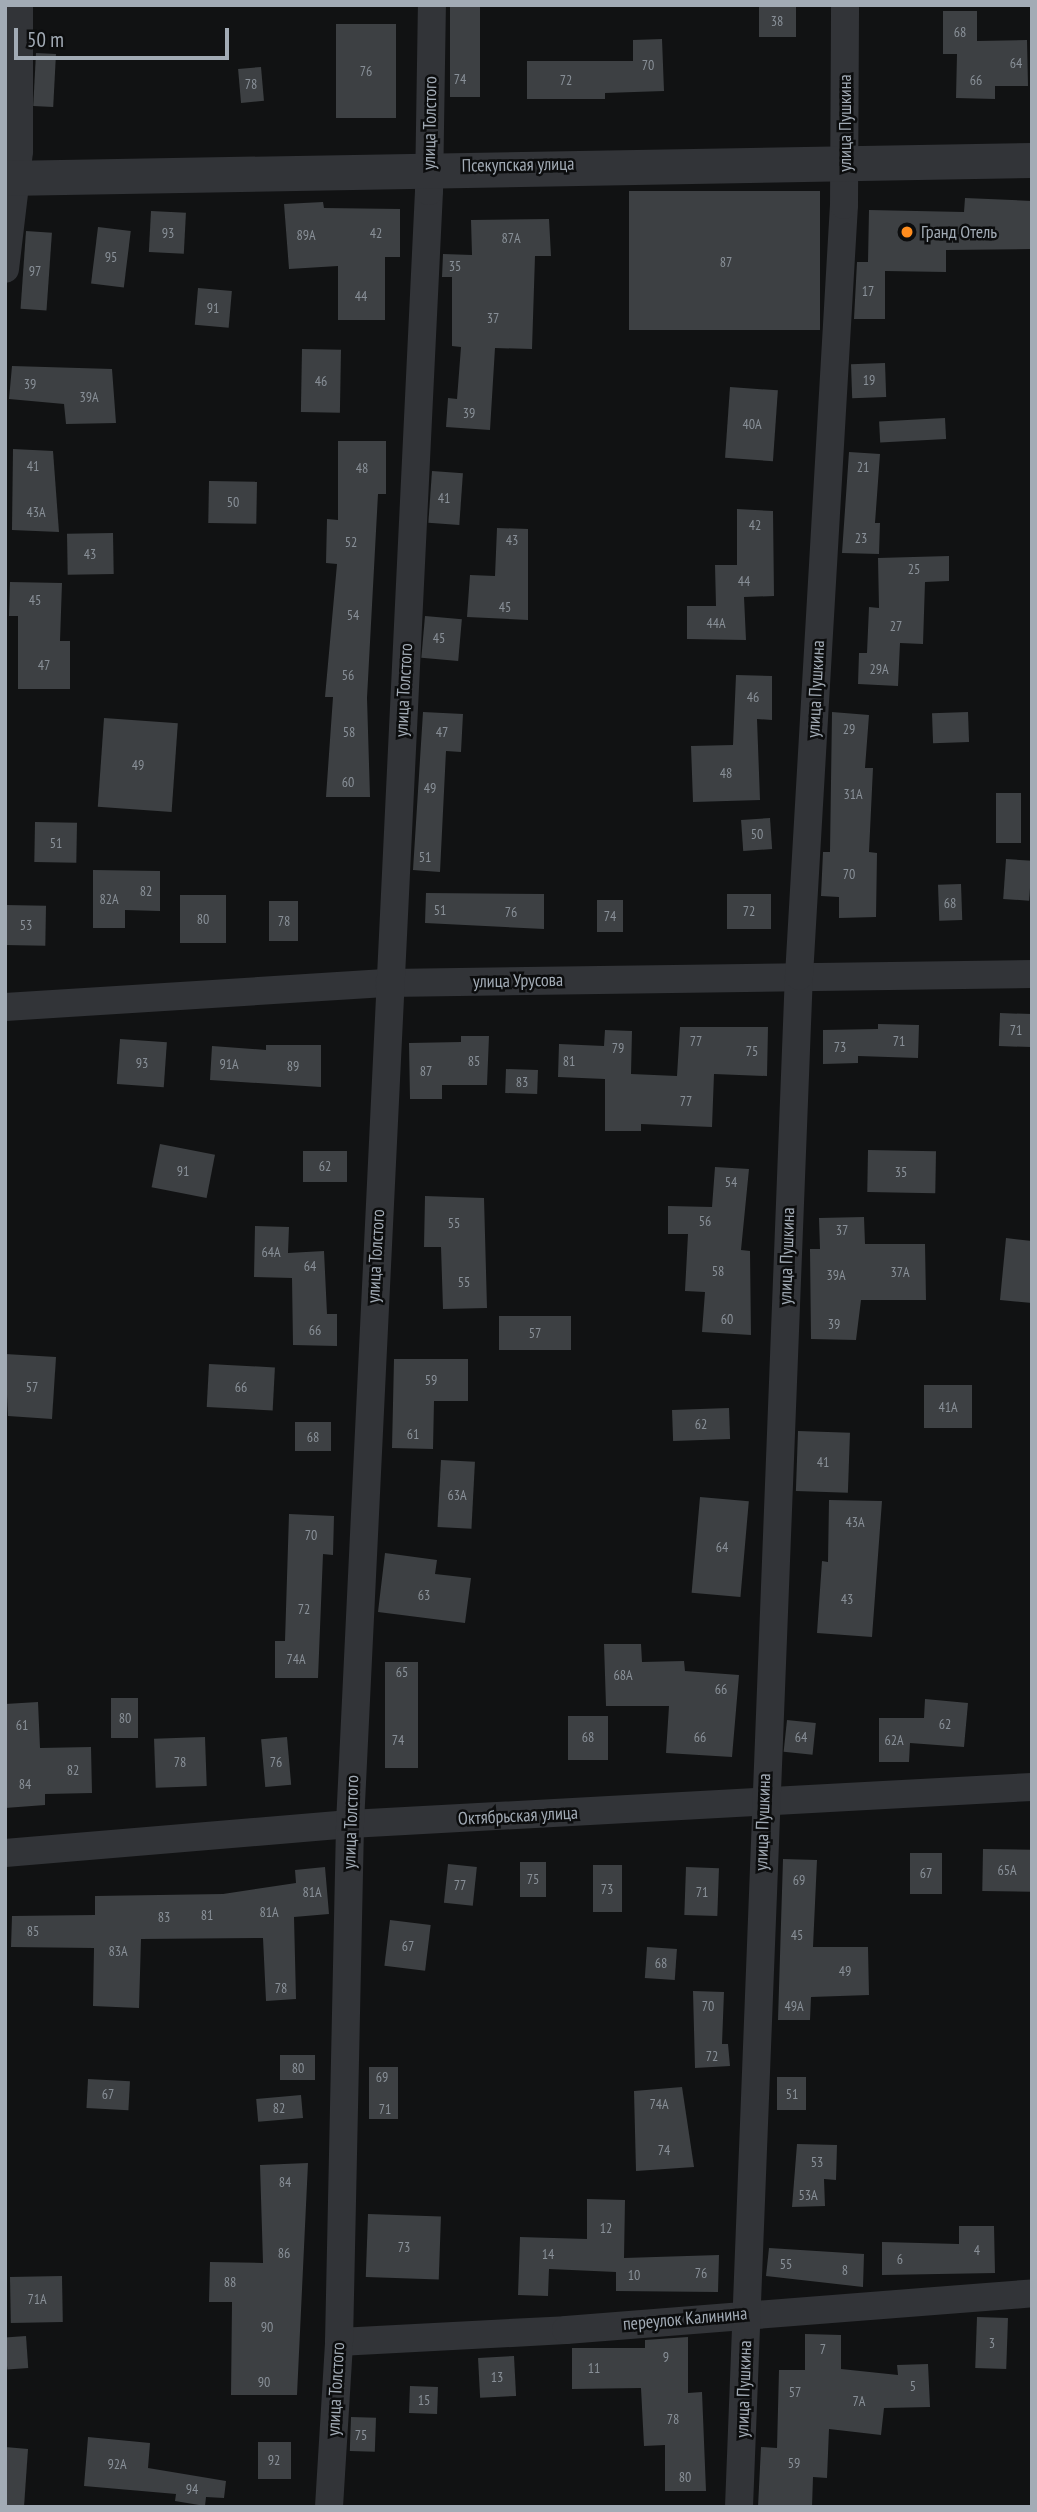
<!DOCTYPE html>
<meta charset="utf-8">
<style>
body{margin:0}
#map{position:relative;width:1037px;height:2512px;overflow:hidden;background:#111213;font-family:"PT Sans Narrow",sans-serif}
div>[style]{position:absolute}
.building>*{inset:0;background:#3d4043;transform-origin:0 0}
.minor>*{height:28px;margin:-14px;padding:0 14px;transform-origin:14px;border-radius:14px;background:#323438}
.tertiary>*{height:35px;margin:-17.5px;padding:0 17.5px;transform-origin:17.5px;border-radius:17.5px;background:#323438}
.dots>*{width:19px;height:19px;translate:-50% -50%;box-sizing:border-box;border:4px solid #0c0d0e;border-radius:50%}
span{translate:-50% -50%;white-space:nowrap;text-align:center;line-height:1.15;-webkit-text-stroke:5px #0c0d0e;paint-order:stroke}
.number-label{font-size:14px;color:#899098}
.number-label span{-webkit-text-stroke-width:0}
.street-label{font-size:18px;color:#a2abb5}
.poi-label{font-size:18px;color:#a2abb5}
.left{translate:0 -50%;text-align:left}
.frame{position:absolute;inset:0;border:7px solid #a2abb5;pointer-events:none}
.scale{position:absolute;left:14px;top:28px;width:215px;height:32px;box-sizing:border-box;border:4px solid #a2abb5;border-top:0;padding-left:9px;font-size:21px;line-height:24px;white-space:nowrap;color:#a2abb5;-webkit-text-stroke:5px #0c0d0e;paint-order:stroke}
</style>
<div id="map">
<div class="building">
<div style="left:450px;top:5px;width:30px;height:92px"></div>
<div style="left:759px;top:5px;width:37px;height:32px"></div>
<div style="clip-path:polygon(943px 11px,977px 11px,977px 41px,1027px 40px,1028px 86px,995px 86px,995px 99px,956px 98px,957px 54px,943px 54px)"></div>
<div style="left:336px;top:24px;width:60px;height:94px"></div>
<div style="clip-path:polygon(662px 39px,664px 91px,605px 93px,605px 99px,527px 99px,527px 61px,633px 61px,633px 40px)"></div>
<div style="left:36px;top:53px;width:20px;height:53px;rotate:3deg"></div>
<div style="left:261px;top:67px;width:34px;height:23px;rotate:85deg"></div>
<div style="left:820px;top:191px;width:139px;height:191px;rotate:90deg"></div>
<div style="clip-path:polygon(965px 198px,1032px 201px,1032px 249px,946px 250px,946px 272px,885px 271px,885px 319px,854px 319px,857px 262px,868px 262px,869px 210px,964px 212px)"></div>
<div style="clip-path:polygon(323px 202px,324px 208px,400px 209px,400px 257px,385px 257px,385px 320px,338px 320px,338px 266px,289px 269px,284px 204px)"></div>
<div style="left:151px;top:211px;width:35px;height:41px;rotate:3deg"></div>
<div style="clip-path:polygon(549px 219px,551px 256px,535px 256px,532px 349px,495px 348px,490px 430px,446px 427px,448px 398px,457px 399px,461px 347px,452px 346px,452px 277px,442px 277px,443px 254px,472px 255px,471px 220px)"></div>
<div style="left:98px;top:227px;width:33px;height:57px;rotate:7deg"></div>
<div style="left:26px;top:231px;width:26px;height:78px;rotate:4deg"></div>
<div style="left:198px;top:288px;width:34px;height:37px;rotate:5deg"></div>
<div style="left:302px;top:349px;width:39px;height:63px;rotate:1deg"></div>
<div style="left:885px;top:363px;width:34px;height:34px;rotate:88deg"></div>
<div style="clip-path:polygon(12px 366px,112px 369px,116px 423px,66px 424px,64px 404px,9px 399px)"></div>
<div style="left:730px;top:387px;width:48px;height:71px;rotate:4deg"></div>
<div style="left:945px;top:418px;width:21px;height:66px;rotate:87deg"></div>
<div style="clip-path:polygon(338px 441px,386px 441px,386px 494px,378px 494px,367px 698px,370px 797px,326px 797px,333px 697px,325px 697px,337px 564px,326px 563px,327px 519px,338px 520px)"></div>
<div style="clip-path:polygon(13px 449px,53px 451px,59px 532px,12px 530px)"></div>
<div style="clip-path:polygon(849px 452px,880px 454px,875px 523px,880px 523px,879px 554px,842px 553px)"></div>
<div style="left:432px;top:471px;width:31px;height:52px;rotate:4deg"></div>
<div style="left:209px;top:481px;width:48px;height:42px;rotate:1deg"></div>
<div style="clip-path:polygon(737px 509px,773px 511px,774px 596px,744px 597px,746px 640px,687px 639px,687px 606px,716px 606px,715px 565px,737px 565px)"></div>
<div style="clip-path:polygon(497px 528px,528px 529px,528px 620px,467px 617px,470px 575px,495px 576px)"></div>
<div style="left:113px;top:533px;width:41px;height:46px;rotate:89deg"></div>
<div style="clip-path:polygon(949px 556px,949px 581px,925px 582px,923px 644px,900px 643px,898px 686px,858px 684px,859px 653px,867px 653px,869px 607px,879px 608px,878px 558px)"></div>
<div style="clip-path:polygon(10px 582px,62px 583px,60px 641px,70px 641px,70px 689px,18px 689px,18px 616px,9px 616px)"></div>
<div style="left:425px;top:616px;width:37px;height:42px;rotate:5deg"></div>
<div style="clip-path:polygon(736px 675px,772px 676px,772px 720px,757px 719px,760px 800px,693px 802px,691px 746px,733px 745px)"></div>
<div style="clip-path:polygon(423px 712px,463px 714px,461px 752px,446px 751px,440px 872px,413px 870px)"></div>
<div style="clip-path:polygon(832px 712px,869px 715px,865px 768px,873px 768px,869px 852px,877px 853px,876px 917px,839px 918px,839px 897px,821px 896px,823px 852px,830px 852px)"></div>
<div style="left:968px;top:712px;width:30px;height:36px;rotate:88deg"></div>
<div style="left:104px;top:718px;width:74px;height:89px;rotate:4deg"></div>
<div style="left:996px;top:793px;width:25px;height:50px"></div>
<div style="left:770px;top:818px;width:31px;height:29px;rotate:86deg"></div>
<div style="left:35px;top:822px;width:42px;height:40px;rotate:1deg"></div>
<div style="left:1006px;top:859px;width:26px;height:40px;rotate:4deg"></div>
<div style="clip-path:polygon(93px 870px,160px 871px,160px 911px,125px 910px,125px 928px,93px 928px)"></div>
<div style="left:961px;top:884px;width:36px;height:23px;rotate:88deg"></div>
<div style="clip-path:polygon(426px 893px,544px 894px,544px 929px,425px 923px)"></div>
<div style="left:727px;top:894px;width:44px;height:35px"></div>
<div style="left:180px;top:895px;width:46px;height:48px"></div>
<div style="left:597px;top:900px;width:26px;height:32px"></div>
<div style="left:269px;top:901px;width:29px;height:40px"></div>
<div style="left:5px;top:905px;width:41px;height:40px;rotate:1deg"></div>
<div style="left:1000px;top:1013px;width:32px;height:33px;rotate:2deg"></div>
<div style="clip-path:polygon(878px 1024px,919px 1025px,918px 1058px,858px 1056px,858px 1063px,823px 1064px,823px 1030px,878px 1029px)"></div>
<div style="clip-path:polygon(680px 1027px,768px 1027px,767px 1076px,714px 1074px,712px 1127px,641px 1124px,641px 1131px,605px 1131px,605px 1079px,558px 1077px,559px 1044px,604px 1046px,605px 1030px,632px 1031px,631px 1074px,677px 1076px)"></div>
<div style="clip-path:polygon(461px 1036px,489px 1036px,487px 1085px,442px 1085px,442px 1099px,410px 1099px,409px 1043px,461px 1042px)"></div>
<div style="left:120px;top:1039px;width:47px;height:45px;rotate:4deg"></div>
<div style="clip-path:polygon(266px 1045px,321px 1045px,321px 1087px,210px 1080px,212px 1046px,266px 1050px)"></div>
<div style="left:506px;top:1069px;width:32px;height:24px;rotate:2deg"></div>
<div style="left:160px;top:1144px;width:56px;height:44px;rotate:11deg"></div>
<div style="left:868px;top:1150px;width:68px;height:42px;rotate:1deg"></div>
<div style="left:303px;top:1151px;width:44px;height:31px"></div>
<div style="clip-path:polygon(715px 1167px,749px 1169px,741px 1250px,750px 1251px,751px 1335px,702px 1332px,705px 1292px,685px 1291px,688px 1234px,668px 1234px,668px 1206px,712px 1207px)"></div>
<div style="clip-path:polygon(425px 1196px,484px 1198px,487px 1308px,443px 1309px,441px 1247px,424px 1247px)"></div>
<div style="clip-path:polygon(864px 1217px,865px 1244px,925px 1244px,926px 1300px,861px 1300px,856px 1340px,811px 1339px,810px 1249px,820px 1249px,819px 1218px)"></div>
<div style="clip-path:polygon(255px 1226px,289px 1227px,288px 1253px,324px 1251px,327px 1314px,337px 1314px,337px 1346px,293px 1345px,292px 1278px,254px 1277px)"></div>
<div style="clip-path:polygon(1006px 1238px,1032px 1241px,1032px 1303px,1000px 1300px)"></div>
<div style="left:499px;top:1316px;width:72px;height:34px"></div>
<div style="clip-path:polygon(5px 1354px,56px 1357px,52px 1419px,8px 1416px)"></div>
<div style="clip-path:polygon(394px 1359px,468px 1359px,468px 1401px,434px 1401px,433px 1449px,392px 1448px)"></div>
<div style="left:209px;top:1364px;width:66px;height:43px;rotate:3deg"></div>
<div style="left:924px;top:1385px;width:48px;height:43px"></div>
<div style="left:729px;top:1408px;width:31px;height:57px;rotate:88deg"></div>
<div style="left:295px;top:1422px;width:36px;height:29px"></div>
<div style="left:798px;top:1431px;width:52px;height:60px;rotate:2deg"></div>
<div style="left:441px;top:1460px;width:34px;height:67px;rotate:3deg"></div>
<div style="left:700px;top:1497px;width:49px;height:96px;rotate:5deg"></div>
<div style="clip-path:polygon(829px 1500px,882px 1501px,872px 1637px,817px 1633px,822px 1561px,828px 1562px)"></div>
<div style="clip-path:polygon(289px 1514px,334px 1516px,333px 1555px,323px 1554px,318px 1678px,275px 1678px,275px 1641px,285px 1641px)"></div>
<div style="clip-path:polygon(385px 1553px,437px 1560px,435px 1574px,471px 1578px,465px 1623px,378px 1612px)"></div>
<div style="clip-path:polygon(604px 1644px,641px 1644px,642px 1662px,684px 1661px,685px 1671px,739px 1675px,732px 1757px,666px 1753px,669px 1706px,606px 1706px)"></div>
<div style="left:385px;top:1662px;width:33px;height:106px"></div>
<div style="left:111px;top:1698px;width:27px;height:40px"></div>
<div style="clip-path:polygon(925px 1699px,968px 1703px,964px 1747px,910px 1743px,909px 1762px,879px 1762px,879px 1718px,924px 1718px)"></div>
<div style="clip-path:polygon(38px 1702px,40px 1748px,91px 1747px,92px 1793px,45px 1794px,45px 1805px,5px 1808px,5px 1704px)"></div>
<div style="left:568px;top:1716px;width:40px;height:44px"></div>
<div style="left:787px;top:1720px;width:29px;height:32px;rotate:6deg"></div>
<div style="left:205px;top:1737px;width:49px;height:51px;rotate:88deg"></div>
<div style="left:287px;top:1737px;width:48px;height:26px;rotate:85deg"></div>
<div style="left:983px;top:1849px;width:49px;height:42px;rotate:1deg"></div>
<div style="left:910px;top:1853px;width:32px;height:41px"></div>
<div style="clip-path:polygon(783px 1859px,817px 1860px,813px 1947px,868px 1947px,869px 1995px,811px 1997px,810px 2020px,778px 2020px)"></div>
<div style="left:520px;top:1862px;width:26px;height:35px"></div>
<div style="left:448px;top:1864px;width:29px;height:39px;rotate:6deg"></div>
<div style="left:593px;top:1865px;width:29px;height:47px"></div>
<div style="clip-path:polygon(325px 1867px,329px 1914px,294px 1917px,296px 1999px,266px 2001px,263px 1938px,141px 1939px,139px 2008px,93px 2006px,94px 1948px,11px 1947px,12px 1916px,95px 1915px,95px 1896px,223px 1894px,296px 1883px,295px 1870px)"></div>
<div style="left:686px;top:1867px;width:33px;height:48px;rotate:2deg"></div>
<div style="left:390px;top:1920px;width:41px;height:46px;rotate:7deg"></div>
<div style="left:647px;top:1947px;width:30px;height:31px;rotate:4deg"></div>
<div style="clip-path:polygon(693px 1991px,724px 1992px,722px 2044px,728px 2044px,730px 2066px,695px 2068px)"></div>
<div style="left:315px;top:2055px;width:25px;height:35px;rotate:90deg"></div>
<div style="left:369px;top:2067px;width:29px;height:52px"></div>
<div style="left:777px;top:2077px;width:29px;height:33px"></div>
<div style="left:88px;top:2079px;width:42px;height:29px;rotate:3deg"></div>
<div style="clip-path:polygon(682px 2087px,694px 2167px,636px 2171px,634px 2091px)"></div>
<div style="left:301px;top:2095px;width:23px;height:45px;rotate:85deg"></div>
<div style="clip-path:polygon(797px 2144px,837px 2145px,836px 2180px,824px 2179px,825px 2206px,792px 2207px)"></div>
<div style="clip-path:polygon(308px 2163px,297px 2395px,231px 2395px,232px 2302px,209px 2302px,210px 2262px,263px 2263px,260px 2165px)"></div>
<div style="clip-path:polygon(587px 2199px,625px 2200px,624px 2258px,719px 2255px,718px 2292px,616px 2291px,616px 2272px,549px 2269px,548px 2296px,518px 2295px,520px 2237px,587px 2239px)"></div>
<div style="left:368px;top:2214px;width:73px;height:63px;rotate:2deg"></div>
<div style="clip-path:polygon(959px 2226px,994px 2226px,995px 2273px,882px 2275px,882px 2242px,959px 2244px)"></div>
<div style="clip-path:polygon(769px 2248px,864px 2254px,863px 2287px,766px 2276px)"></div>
<div style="left:62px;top:2276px;width:46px;height:52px;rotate:89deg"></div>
<div style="left:977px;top:2317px;width:31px;height:51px;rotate:2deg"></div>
<div style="clip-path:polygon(805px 2334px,841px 2335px,841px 2369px,898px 2375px,897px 2365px,928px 2364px,930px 2407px,884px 2408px,881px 2435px,829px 2429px,827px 2478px,813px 2477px,812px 2507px,758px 2507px,761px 2447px,777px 2448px,779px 2370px,805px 2370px)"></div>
<div style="left:26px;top:2336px;width:32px;height:21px;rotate:86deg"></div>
<div style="clip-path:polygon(688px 2337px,688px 2393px,702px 2392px,706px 2491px,665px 2491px,665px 2445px,644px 2446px,641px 2388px,572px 2389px,572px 2348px,645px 2348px,645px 2340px)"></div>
<div style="left:514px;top:2356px;width:40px;height:36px;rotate:87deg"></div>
<div style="left:410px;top:2386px;width:28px;height:27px;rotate:2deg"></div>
<div style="left:351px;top:2417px;width:25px;height:34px;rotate:2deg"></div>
<div style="clip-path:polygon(88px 2437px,150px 2443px,148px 2468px,226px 2481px,224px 2498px,206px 2497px,205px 2506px,175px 2501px,176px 2494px,84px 2486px)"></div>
<div style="left:258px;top:2442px;width:33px;height:37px"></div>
<div style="clip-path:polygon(5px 2447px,28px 2449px,24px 2507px,5px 2507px)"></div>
</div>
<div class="minor">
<div style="left:5px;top:269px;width:119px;rotate:-83.2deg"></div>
<div style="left:19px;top:151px;width:146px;rotate:-90deg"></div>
<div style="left:5px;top:1007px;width:385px;rotate:-3.6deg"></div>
<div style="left:389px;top:983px;width:643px;rotate:-0.8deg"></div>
<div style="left:5px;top:1853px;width:346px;rotate:-4.8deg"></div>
<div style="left:350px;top:1824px;width:683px;rotate:-3.11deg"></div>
<div style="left:339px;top:2342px;width:227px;rotate:-3deg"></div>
<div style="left:566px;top:2330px;width:467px;rotate:-4.5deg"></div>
<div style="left:329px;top:2507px;width:165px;rotate:-86.5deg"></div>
<div style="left:339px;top:2342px;width:518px;rotate:-88.78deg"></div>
<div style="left:350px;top:1824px;width:1635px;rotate:-87.23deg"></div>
<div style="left:429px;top:191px;width:186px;rotate:-89.1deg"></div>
<div style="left:739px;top:2507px;width:1532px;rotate:-87.76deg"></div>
<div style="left:799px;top:976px;width:772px;rotate:-86.66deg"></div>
<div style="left:844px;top:205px;width:200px;rotate:-89.7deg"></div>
</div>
<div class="tertiary">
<div style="left:5px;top:178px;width:1027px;rotate:-1deg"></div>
</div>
<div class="dots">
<div style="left:907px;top:232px;background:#ff8d1e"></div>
</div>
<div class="number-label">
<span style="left:777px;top:21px">38</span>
<span style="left:960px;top:32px">68</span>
<span style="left:1016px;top:63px">64</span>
<span style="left:648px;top:65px">70</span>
<span style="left:366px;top:71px">76</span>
<span style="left:460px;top:79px">74</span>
<span style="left:566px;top:80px">72</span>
<span style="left:976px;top:80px">66</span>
<span style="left:251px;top:84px">78</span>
<span style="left:168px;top:233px">93</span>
<span style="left:376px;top:233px">42</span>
<span style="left:306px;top:235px">89А</span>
<span style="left:511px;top:238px">87А</span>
<span style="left:111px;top:257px">95</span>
<span style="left:726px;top:262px">87</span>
<span style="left:455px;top:266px">35</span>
<span style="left:35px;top:271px">97</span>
<span style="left:868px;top:291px">17</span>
<span style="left:361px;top:296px">44</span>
<span style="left:213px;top:308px">91</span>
<span style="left:493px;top:318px">37</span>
<span style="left:869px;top:380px">19</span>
<span style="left:321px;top:381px">46</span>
<span style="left:30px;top:384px">39</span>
<span style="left:89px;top:397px">39А</span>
<span style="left:469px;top:413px">39</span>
<span style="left:752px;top:424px">40А</span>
<span style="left:33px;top:466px">41</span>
<span style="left:863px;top:467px">21</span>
<span style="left:362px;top:468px">48</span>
<span style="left:444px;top:498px">41</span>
<span style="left:233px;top:502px">50</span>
<span style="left:36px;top:512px">43А</span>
<span style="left:755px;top:525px">42</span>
<span style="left:861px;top:538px">23</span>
<span style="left:512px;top:540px">43</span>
<span style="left:351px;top:542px">52</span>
<span style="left:90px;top:554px">43</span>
<span style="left:914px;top:569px">25</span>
<span style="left:744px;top:581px">44</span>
<span style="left:35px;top:600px">45</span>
<span style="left:505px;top:607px">45</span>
<span style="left:353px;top:615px">54</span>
<span style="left:716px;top:623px">44А</span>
<span style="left:896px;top:626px">27</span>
<span style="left:439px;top:638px">45</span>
<span style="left:44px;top:665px">47</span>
<span style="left:879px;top:669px">29А</span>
<span style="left:348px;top:675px">56</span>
<span style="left:753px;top:697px">46</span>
<span style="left:849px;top:729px">29</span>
<span style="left:349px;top:732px">58</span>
<span style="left:442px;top:732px">47</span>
<span style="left:138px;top:765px">49</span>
<span style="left:726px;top:773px">48</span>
<span style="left:348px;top:782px">60</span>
<span style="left:430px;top:788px">49</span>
<span style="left:853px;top:794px">31А</span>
<span style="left:757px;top:834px">50</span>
<span style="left:56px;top:843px">51</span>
<span style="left:425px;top:857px">51</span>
<span style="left:849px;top:874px">70</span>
<span style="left:146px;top:891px">82</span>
<span style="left:109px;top:899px">82А</span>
<span style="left:950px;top:903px">68</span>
<span style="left:440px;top:910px">51</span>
<span style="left:749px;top:911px">72</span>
<span style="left:511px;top:912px">76</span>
<span style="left:610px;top:916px">74</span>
<span style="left:203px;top:919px">80</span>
<span style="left:284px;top:921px">78</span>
<span style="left:26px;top:925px">53</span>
<span style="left:1016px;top:1030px">71</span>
<span style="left:696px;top:1041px">77</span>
<span style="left:899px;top:1041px">71</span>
<span style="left:840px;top:1047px">73</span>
<span style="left:618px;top:1048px">79</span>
<span style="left:752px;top:1051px">75</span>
<span style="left:474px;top:1061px">85</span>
<span style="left:569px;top:1061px">81</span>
<span style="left:142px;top:1063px">93</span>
<span style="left:229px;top:1064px">91А</span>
<span style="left:293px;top:1066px">89</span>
<span style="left:426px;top:1071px">87</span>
<span style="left:522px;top:1082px">83</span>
<span style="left:686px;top:1101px">77</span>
<span style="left:325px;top:1166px">62</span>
<span style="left:183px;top:1171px">91</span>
<span style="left:901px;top:1172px">35</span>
<span style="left:731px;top:1182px">54</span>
<span style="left:705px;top:1221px">56</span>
<span style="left:454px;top:1223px">55</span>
<span style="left:842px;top:1230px">37</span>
<span style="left:271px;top:1252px">64А</span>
<span style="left:310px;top:1266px">64</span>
<span style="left:718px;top:1271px">58</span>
<span style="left:900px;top:1272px">37А</span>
<span style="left:836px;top:1275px">39А</span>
<span style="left:464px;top:1282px">55</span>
<span style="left:727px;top:1319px">60</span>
<span style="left:834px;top:1324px">39</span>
<span style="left:315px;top:1330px">66</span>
<span style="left:535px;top:1333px">57</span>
<span style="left:431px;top:1380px">59</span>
<span style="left:32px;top:1387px">57</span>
<span style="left:241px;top:1387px">66</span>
<span style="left:948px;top:1407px">41А</span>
<span style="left:701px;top:1424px">62</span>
<span style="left:413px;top:1434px">61</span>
<span style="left:313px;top:1437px">68</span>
<span style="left:823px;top:1462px">41</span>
<span style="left:457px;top:1495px">63А</span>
<span style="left:855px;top:1522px">43А</span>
<span style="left:311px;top:1535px">70</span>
<span style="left:722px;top:1547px">64</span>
<span style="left:424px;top:1595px">63</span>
<span style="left:847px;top:1599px">43</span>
<span style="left:304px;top:1609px">72</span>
<span style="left:296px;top:1659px">74А</span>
<span style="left:402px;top:1672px">65</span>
<span style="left:623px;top:1675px">68А</span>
<span style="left:721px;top:1689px">66</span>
<span style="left:125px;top:1718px">80</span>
<span style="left:945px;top:1724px">62</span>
<span style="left:22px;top:1725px">61</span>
<span style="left:588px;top:1737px">68</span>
<span style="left:700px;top:1737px">66</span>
<span style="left:801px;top:1737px">64</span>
<span style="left:398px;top:1740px">74</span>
<span style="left:894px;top:1740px">62А</span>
<span style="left:180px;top:1762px">78</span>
<span style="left:276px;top:1762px">76</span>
<span style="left:73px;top:1770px">82</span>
<span style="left:25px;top:1784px">84</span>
<span style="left:1007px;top:1870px">65А</span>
<span style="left:926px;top:1873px">67</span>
<span style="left:533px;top:1879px">75</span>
<span style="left:799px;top:1880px">69</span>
<span style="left:460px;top:1885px">77</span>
<span style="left:607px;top:1889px">73</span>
<span style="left:312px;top:1892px">81А</span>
<span style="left:702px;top:1892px">71</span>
<span style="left:269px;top:1912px">81А</span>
<span style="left:207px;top:1915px">81</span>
<span style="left:164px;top:1917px">83</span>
<span style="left:33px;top:1931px">85</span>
<span style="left:797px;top:1935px">45</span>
<span style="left:408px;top:1946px">67</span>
<span style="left:118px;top:1951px">83А</span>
<span style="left:661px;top:1963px">68</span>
<span style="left:845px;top:1971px">49</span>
<span style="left:281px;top:1988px">78</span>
<span style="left:708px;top:2006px">70</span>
<span style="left:794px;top:2006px">49А</span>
<span style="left:712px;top:2056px">72</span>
<span style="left:298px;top:2068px">80</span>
<span style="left:382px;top:2077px">69</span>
<span style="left:108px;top:2094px">67</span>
<span style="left:792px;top:2094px">51</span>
<span style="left:659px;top:2104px">74А</span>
<span style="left:279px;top:2108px">82</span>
<span style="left:385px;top:2109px">71</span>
<span style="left:664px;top:2150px">74</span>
<span style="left:817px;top:2162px">53</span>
<span style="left:285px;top:2182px">84</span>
<span style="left:808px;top:2195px">53А</span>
<span style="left:606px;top:2228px">12</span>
<span style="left:404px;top:2247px">73</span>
<span style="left:977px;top:2250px">4</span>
<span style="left:284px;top:2253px">86</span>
<span style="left:548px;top:2254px">14</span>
<span style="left:900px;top:2259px">6</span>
<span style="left:786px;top:2264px">55</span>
<span style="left:845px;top:2270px">8</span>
<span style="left:701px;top:2273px">76</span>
<span style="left:634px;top:2275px">10</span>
<span style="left:230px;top:2282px">88</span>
<span style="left:37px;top:2299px">71А</span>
<span style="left:267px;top:2327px">90</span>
<span style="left:992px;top:2343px">3</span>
<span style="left:823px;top:2349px">7</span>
<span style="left:666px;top:2357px">9</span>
<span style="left:594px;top:2368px">11</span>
<span style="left:497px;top:2377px">13</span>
<span style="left:264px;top:2382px">90</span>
<span style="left:913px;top:2386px">5</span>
<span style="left:795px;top:2392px">57</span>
<span style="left:424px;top:2400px">15</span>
<span style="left:859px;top:2401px">7А</span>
<span style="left:673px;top:2419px">78</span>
<span style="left:361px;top:2435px">75</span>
<span style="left:274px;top:2460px">92</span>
<span style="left:794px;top:2463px">59</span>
<span style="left:117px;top:2464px">92А</span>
<span style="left:685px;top:2477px">80</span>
<span style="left:192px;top:2489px">94</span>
</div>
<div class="street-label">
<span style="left:430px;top:123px;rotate:-89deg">улица Толстого</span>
<span style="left:845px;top:123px;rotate:-90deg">улица Пушкина</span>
<span style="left:518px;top:165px;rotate:-1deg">Псекупская улица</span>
<span style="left:816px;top:689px;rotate:-87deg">улица Пушкина</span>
<span style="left:404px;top:690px;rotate:-87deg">улица Толстого</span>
<span style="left:518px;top:981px;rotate:-1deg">улица Урусова</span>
<span style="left:376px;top:1256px;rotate:-87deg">улица Толстого</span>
<span style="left:787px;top:1256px;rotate:-88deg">улица Пушкина</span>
<span style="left:518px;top:1816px;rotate:-3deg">Октябрьская улица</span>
<span style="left:351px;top:1822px;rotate:-88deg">улица Толстого</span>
<span style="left:763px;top:1822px;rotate:-88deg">улица Пушкина</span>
<span style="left:685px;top:2319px;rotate:-5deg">переулок Калинина</span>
<span style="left:336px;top:2389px;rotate:-87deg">улица Толстого</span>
<span style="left:744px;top:2389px;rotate:-88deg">улица Пушкина</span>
</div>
<div class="poi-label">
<span class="left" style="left:921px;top:232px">Гранд Отель</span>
</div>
<div class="frame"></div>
<div class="scale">50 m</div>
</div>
